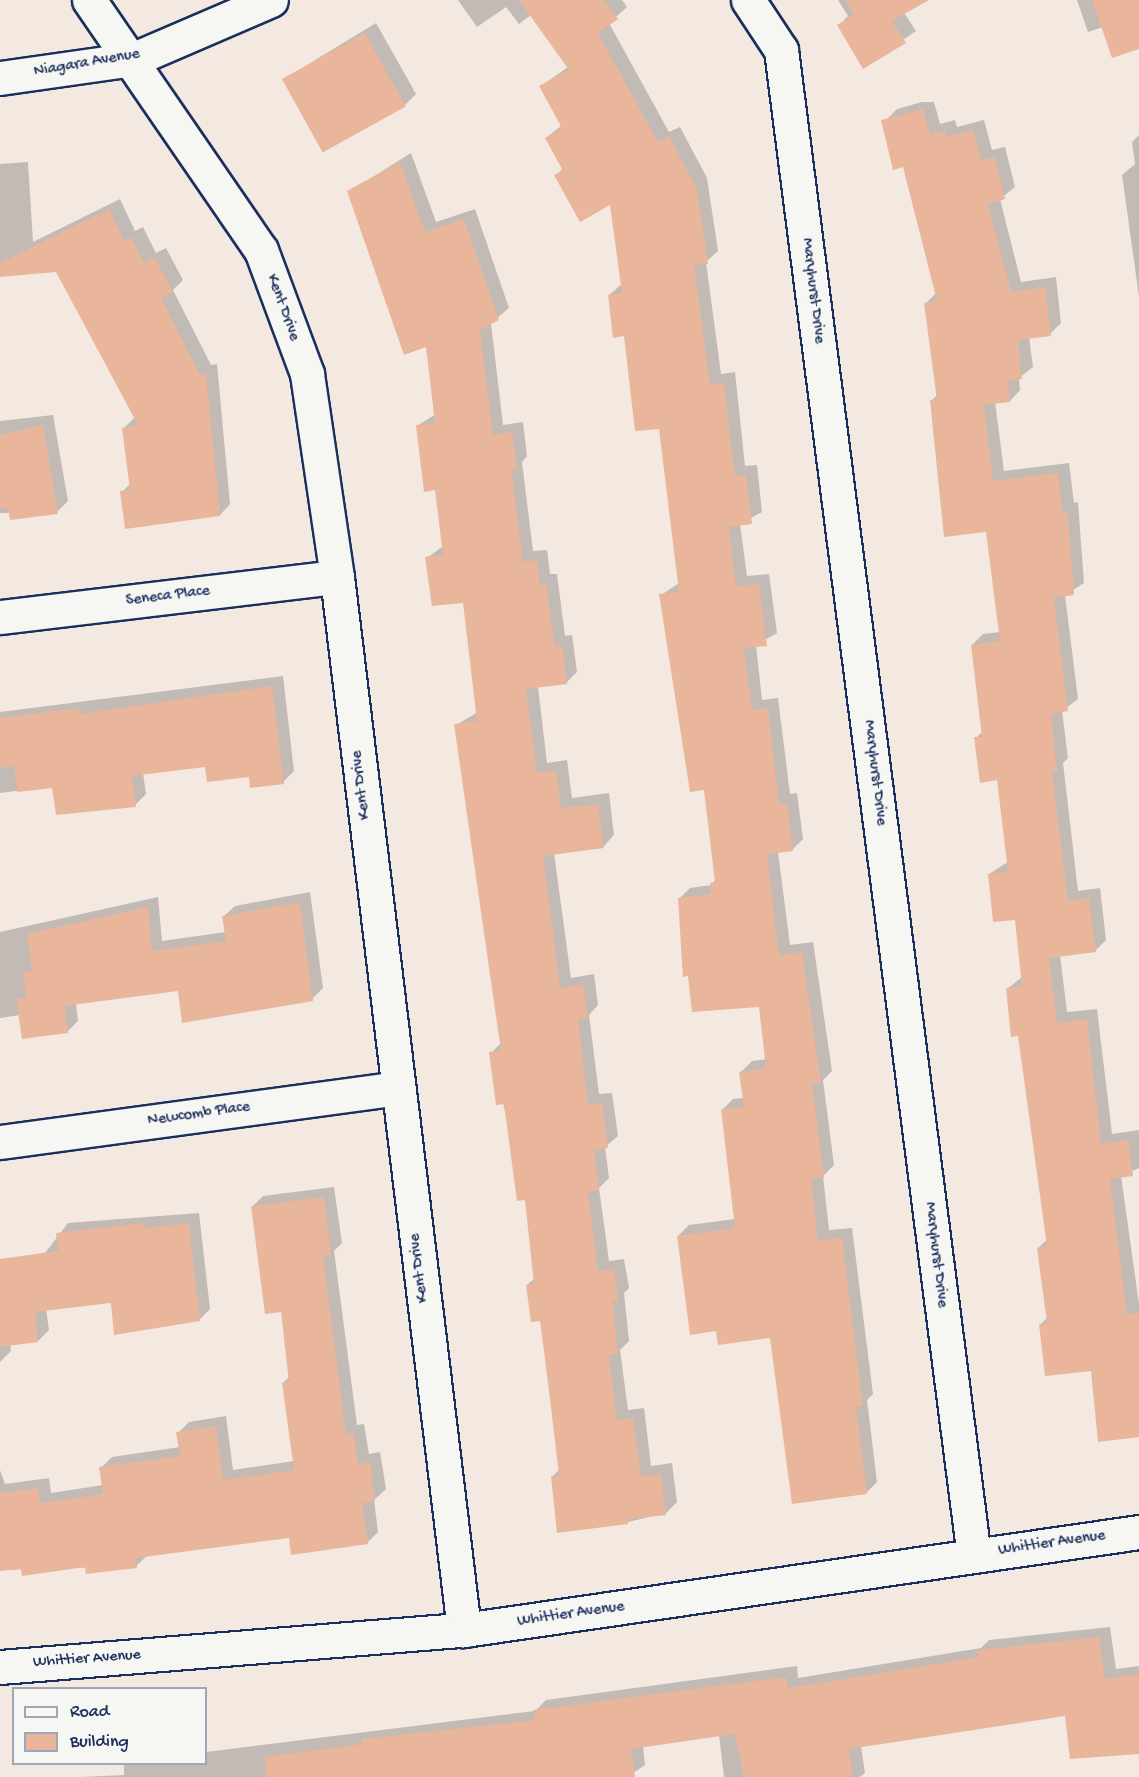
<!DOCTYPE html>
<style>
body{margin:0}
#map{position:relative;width:1139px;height:1777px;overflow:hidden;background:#f3e9e1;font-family:"Gochi Hand",sans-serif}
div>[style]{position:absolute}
.shadow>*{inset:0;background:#0003}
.building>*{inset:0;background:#e9b59b;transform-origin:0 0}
.roads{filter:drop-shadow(2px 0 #1b2f5e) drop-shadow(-2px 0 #1b2f5e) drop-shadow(0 2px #1b2f5e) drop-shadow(0 -2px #1b2f5e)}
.minor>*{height:33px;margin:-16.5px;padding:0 16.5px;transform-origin:16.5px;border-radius:16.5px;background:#f6f6f2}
span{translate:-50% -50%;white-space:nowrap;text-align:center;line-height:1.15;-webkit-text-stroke:5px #f6f6f2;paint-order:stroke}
.street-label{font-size:16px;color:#1b2f5e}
.legend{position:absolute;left:12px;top:1687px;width:195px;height:78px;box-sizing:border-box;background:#f6f6f2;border:2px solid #9ea6b7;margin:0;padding:8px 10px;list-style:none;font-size:18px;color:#1b2f5e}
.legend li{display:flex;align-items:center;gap:12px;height:30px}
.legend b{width:30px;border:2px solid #9ea6b7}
</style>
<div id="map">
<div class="shadow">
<div style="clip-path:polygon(458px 0,622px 0,627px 7px,609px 23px,669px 132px,680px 127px,707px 178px,718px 251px,706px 262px,721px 374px,735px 372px,745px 466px,757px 465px,762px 512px,740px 524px,747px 576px,769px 574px,777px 633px,756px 645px,762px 700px,778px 698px,790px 794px,797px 793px,803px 839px,792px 850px,778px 852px,790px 945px,813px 942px,832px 1071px,823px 1080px,834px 1165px,823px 1176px,829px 1230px,852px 1228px,873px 1394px,867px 1400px,877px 1482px,866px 1493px,771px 1337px,718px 1329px,678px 1236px,689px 1225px,735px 1219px,722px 1110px,733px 1099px,744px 1098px,741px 1072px,752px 1061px,767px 1059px,761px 1006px,679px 899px,690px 888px,711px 885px,716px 879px,705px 789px,661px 595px,679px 583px,660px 427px,609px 295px,622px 284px,611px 203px,556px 176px,563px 168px,546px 138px,562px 125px,541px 86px,568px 67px,531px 15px,519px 24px,506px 7px,477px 27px)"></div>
<div style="clip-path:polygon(838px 0,917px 0,903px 11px,916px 31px,864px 67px,839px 26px,848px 16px)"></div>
<div style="clip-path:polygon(1077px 0,1139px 0,1139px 47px,1103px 27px,1088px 32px)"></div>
<div style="clip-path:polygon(376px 23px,416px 94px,405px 105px,284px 79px)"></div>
<div style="clip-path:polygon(922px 102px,934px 102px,940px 124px,955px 120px,957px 127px,984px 120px,992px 150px,1005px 147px,1015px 187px,1000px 199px,1021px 282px,1056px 277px,1061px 323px,1050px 334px,1029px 337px,1033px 367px,1019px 378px,1020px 390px,1010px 401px,995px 402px,1004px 471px,1069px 463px,1074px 503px,1078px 502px,1084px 583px,1065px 595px,1078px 699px,1062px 711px,1068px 758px,1063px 763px,1078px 891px,1100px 888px,1106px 940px,1095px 951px,1060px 955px,1067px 1012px,1097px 1009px,1112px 1134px,1139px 1130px,1139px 1168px,1121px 1176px,1139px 1304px,1139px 1436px,1092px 1370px,1040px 1325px,1048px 1317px,1038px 1248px,1048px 1239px,1020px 1034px,1007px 989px,1022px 977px,1016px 918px,989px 874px,1008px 862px,999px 779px,976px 738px,983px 731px,972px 645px,983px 634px,1000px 632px,988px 530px,931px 401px,937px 395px,926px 303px,937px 292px,904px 165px,886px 120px,897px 109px)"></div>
<div style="clip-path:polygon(1139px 135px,1139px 297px,1122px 175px,1135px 164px,1132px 142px)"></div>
<div style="clip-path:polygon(411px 153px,436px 222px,475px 209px,509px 308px,491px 323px,503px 425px,523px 422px,527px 456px,522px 462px,533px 551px,547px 550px,550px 574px,557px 574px,565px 636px,572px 635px,577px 672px,566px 683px,538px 687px,547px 763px,567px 760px,572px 798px,609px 793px,614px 835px,604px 846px,554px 853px,571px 978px,594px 974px,598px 1005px,589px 1015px,599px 1094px,612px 1093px,618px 1136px,605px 1147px,609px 1178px,599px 1188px,609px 1261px,624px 1259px,629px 1288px,624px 1293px,629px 1341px,620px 1350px,628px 1410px,644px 1408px,651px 1466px,672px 1463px,677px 1502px,666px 1513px,628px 1522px,552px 1477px,559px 1470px,541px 1320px,527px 1285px,535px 1278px,526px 1198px,491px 1053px,502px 1042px,456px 725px,478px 712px,465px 601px,427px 558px,443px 546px,436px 488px,417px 426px,436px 414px,427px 345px,349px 192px)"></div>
<div style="clip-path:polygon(28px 162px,33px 242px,120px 199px,135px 231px,143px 227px,156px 253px,166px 248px,183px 280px,173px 290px,211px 365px,217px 364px,230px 504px,220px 515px,122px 492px,131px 483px,124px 428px,135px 417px,56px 270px,0 275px,0 164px)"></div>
<div style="clip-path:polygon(53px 415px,68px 501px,57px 512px,0 513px,0 421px)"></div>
<div style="clip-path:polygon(283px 676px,294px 771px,283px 782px,206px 765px,143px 773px,146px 794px,135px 805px,53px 786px,0 793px,0 712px)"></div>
<div style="clip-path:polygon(310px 892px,323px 988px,312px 999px,179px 989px,76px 1003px,78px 1021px,67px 1032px,20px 1015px,0 1018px,0 932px,158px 897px,162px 941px,226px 932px,224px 916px,235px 906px)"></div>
<div style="clip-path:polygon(334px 1187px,342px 1243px,334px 1251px,357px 1425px,364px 1424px,369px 1454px,380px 1452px,386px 1489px,374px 1500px,378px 1532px,367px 1543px,290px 1536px,148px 1555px,136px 1566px,0 1570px,0 1470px,5px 1484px,49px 1478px,51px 1493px,103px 1485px,101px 1468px,112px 1457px,180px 1447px,178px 1433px,189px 1422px,226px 1416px,233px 1470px,294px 1461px,283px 1383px,290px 1376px,282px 1310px,252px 1207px,263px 1196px)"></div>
<div style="clip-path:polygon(199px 1213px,210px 1309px,199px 1320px,112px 1301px,46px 1309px,49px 1330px,38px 1341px,10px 1344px,11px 1351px,0 1362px,0 1260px,45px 1253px,68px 1223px)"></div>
<div style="clip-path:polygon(1110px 1627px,1116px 1669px,1139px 1666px,1139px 1752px,1066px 1714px,861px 1746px,865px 1773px,860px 1777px,724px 1777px,719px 1735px,643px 1746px,645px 1765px,627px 1777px,80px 1777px,124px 1775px,124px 1764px,206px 1764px,206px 1752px,535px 1711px,546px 1700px,797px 1666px,798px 1678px,981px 1648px,989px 1640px)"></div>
</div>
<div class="building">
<div style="clip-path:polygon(519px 0,604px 0,618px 19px,598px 33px,658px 142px,669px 136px,697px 189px,708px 264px,694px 265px,710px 384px,724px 383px,735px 476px,746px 475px,752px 524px,729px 527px,736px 586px,759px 584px,767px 646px,744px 648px,752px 710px,768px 708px,779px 804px,787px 803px,793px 851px,767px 854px,779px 955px,802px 952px,821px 1083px,812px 1084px,824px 1177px,811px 1179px,818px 1240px,842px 1238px,863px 1406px,856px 1407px,867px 1494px,792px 1504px,770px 1338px,718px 1345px,716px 1331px,690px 1335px,677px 1236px,735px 1228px,721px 1109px,744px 1107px,739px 1072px,766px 1068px,759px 1007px,692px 1012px,688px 976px,683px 977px,678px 898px,711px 894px,710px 883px,715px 882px,704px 790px,690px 792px,659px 594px,679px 592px,659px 429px,635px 431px,624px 336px,613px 338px,608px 295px,622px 293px,610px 205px,580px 222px,554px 175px,563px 171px,545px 138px,562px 128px,539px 86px,569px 70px)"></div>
<div style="clip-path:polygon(845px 0,929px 0,892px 21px,906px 43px,863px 69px,837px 25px,854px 15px)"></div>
<div style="clip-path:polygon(1092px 0,1139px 0,1139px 49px,1112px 58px)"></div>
<div style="left:365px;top:33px;width:84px;height:95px;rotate:61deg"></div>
<div style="clip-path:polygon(923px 109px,930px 134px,945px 130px,946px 137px,973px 130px,982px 160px,995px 157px,1005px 199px,988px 204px,1011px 292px,1045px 287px,1051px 336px,1018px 340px,1022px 379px,1008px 381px,1010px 402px,984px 405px,993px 481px,1058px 473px,1063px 513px,1068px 513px,1074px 595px,1054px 598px,1068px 711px,1051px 714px,1057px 771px,1052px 771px,1068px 901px,1089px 898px,1096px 952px,1049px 958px,1057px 1023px,1087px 1019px,1101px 1144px,1128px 1140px,1133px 1176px,1110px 1179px,1127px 1314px,1139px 1313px,1139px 1437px,1098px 1442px,1091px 1371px,1045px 1376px,1039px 1324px,1047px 1323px,1037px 1248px,1047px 1246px,1018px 1036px,1011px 1037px,1006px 988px,1022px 986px,1015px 920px,993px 922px,988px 874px,1008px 871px,997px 780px,980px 783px,974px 737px,982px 737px,971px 645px,1000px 641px,986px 532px,944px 537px,930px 400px,937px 400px,924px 303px,937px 301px,903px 167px,893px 170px,881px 120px)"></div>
<div style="clip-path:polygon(400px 162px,425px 232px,464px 219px,499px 320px,480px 330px,493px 435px,512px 432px,517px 469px,511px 469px,523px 562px,537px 560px,540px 585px,546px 584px,555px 646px,562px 645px,567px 684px,526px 689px,537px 773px,556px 770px,561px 808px,598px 804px,604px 848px,543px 856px,560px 988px,583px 984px,588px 1018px,578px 1019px,588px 1105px,602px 1103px,608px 1148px,594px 1150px,599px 1190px,588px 1192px,598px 1271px,614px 1269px,618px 1301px,613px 1302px,618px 1354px,609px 1355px,617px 1420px,633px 1418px,641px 1476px,661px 1474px,666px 1515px,628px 1519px,628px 1524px,557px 1533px,551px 1476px,559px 1475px,549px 1390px,540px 1321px,531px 1322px,526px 1285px,534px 1284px,525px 1200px,517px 1201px,504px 1104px,496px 1105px,489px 1052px,501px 1051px,454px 724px,477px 721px,463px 603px,432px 606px,425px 557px,443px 555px,435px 490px,424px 492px,416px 425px,435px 423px,426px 347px,404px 355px,347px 191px)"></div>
<div style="clip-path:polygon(109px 209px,124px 241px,131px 237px,144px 263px,155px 258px,173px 292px,161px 298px,200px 375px,206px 374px,220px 516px,125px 529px,120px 491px,130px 490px,122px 428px,138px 425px,56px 272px,0 277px,0 263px)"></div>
<div style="clip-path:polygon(43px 425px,58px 514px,10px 520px,8px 508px,0 509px,0 435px)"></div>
<div style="clip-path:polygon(272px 686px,284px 784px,250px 788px,249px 777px,207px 782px,205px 767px,132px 776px,136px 807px,56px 815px,52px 788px,17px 792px,14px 766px,0 768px,0 718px,78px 708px,79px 714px)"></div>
<div style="clip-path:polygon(300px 902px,313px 1001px,182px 1023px,178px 991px,64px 1006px,68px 1033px,22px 1039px,16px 999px,26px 998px,23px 972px,32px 971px,27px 934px,148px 907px,152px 951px,226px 941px,222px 916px)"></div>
<div style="clip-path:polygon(324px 1197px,331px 1255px,323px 1257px,346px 1435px,354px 1434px,358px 1464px,370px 1462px,375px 1501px,362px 1503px,368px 1544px,291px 1555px,289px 1538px,136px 1558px,137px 1568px,86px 1574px,85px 1567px,22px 1576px,21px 1569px,0 1571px,0 1493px,38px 1488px,40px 1503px,103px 1494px,99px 1467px,180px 1456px,176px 1432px,216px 1426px,223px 1480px,294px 1470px,282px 1383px,289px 1382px,281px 1312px,265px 1314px,251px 1206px)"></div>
<div style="clip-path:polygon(143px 1223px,144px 1228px,189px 1223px,200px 1321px,114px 1335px,111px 1303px,35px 1312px,38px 1342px,0 1347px,0 1259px,58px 1251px,56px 1233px)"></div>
<div style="clip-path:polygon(1099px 1637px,1105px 1679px,1139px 1674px,1139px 1754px,1070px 1759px,1065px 1716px,849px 1749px,853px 1777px,744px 1777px,735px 1734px,631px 1749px,635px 1777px,266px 1777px,265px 1757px,362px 1744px,361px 1739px,535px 1720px,533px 1710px,786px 1677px,788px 1688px,978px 1657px,977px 1650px)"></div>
</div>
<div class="roads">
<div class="minor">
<div style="left:89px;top:0;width:303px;rotate:55.5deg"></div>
<div style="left:261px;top:250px;width:132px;rotate:69.6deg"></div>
<div style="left:307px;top:374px;width:205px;rotate:81.6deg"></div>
<div style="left:337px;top:577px;width:1061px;rotate:83.12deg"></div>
<div style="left:748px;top:0;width:60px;rotate:56.6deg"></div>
<div style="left:781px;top:50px;width:1518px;rotate:82.7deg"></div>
<div style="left:0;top:78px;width:135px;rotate:-8.1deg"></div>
<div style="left:134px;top:59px;width:149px;rotate:-23.3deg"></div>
<div style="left:0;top:617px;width:339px;rotate:-6.8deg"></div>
<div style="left:0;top:1142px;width:402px;rotate:-7.7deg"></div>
<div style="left:0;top:1667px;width:465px;rotate:-4.6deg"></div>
<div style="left:464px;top:1630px;width:682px;rotate:-8.26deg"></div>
</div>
</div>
<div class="street-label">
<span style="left:87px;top:64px;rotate:-10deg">Niagara Avenue</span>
<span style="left:812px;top:291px;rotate:83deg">Maryhurst Drive</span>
<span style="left:282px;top:308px;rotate:70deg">Kent Drive</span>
<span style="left:168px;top:597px;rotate:-7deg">Seneca Place</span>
<span style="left:874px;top:773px;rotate:83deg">Maryhurst Drive</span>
<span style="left:362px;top:785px;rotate:-97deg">Kent Drive</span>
<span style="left:199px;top:1115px;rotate:-8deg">Newcomb Place</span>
<span style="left:935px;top:1255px;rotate:83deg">Maryhurst Drive</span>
<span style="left:420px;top:1268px;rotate:-97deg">Kent Drive</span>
<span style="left:1052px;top:1544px;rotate:-8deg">Whittier Avenue</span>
<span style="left:571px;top:1615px;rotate:-8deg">Whittier Avenue</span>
<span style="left:87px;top:1660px;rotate:-4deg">Whittier Avenue</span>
</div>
<ul class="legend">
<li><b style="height:8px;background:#f6f6f2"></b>Road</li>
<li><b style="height:16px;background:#e9b59b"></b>Building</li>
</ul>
</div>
